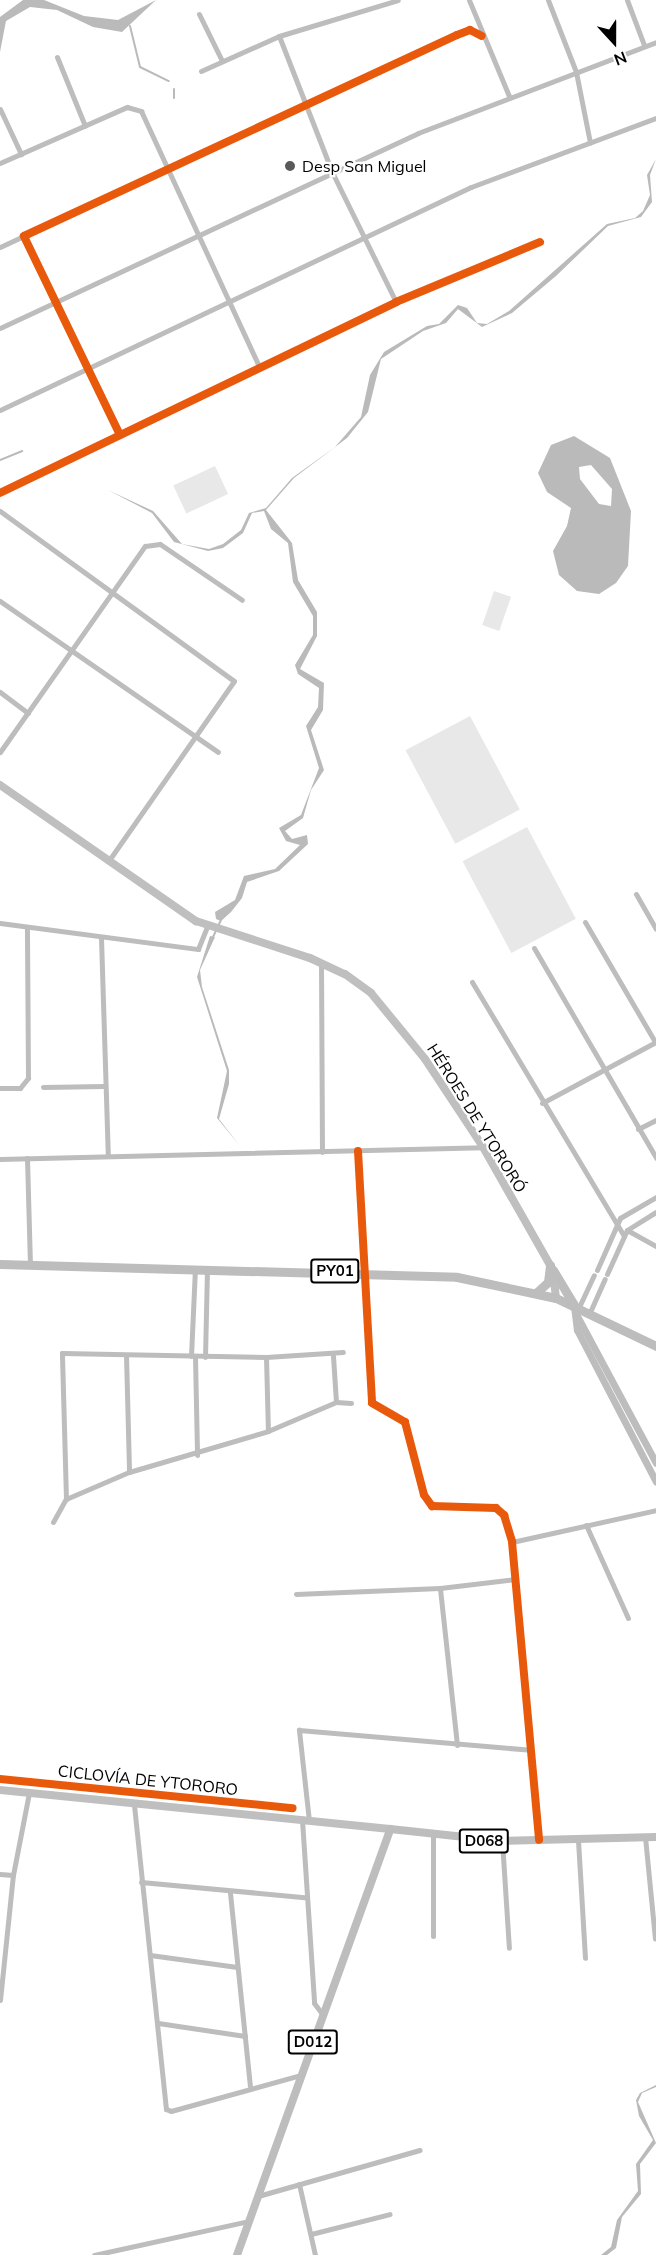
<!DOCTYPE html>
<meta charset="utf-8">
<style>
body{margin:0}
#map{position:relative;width:656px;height:2255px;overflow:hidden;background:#fff;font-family:Mulish,sans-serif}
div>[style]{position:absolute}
.green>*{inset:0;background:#e8e8e8;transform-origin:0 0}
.water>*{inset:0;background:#bababa}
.stream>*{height:2px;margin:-1px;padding:0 1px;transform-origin:1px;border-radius:1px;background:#bababa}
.minor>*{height:5px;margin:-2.5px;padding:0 2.5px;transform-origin:2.5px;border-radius:2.5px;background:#bdbdbd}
.tertiary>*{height:7px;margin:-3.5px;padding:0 3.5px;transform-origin:3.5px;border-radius:3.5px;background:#bdbdbd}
.secondary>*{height:8px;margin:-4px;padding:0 4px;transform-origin:4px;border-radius:4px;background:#bfbfbf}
.primary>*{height:8px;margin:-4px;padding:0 4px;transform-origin:4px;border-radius:4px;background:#bdbdbd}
.trunk>*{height:9px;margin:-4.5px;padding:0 4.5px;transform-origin:4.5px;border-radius:4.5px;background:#bdbdbd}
.cycleway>*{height:8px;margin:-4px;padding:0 4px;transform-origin:4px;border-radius:4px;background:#e8590c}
.dots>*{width:16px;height:16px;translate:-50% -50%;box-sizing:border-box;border:3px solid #fff;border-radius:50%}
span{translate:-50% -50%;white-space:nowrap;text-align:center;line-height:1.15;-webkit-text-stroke:4.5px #fff;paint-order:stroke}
.shield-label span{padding:2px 4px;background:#fff;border:2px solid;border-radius:4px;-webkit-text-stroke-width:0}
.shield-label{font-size:15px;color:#000;font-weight:700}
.poi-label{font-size:16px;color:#000}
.left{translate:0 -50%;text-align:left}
.street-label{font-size:16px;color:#000}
.north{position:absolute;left:584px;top:12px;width:60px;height:60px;-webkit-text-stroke:4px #fff;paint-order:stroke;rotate:159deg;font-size:16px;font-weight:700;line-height:24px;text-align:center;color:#000}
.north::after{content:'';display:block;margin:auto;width:21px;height:27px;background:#000;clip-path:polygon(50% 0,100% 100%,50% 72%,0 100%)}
</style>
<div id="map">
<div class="green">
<div style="left:215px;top:466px;width:31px;height:46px;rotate:65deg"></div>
<div style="left:494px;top:591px;width:18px;height:36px;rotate:19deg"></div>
<div style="left:470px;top:716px;width:106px;height:73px;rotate:62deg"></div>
<div style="left:527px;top:827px;width:104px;height:73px;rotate:62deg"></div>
</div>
<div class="water">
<div style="clip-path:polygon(23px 0,44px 0,84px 16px,118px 20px,156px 0,122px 32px,93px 27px,57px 10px,30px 7px,6px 21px,0 52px,0 17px)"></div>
<div style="clip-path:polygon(656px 159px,650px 175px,652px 202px,641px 217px,608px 226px,556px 276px,512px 313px,482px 327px,458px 309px,446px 323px,423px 331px,381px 359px,368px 412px,347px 438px,294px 478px,266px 510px,292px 543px,298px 580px,317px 612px,317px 636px,300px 669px,324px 683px,323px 710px,311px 730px,324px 770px,311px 790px,303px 818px,285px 831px,292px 839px,307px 835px,308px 844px,279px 871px,247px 882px,242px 898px,231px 912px,221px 921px,216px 919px,215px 912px,235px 900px,244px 876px,275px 869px,300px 845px,286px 841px,279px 828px,301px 815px,319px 768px,306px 726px,318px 707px,319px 688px,298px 674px,295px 665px,313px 635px,313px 616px,293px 582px,288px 543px,271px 529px,264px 511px,252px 513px,243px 533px,223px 548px,208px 551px,174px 542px,152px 513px,108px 490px,153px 511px,182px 544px,209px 549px,223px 544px,241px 530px,249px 513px,266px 508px,292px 478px,335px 447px,361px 417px,370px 375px,384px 352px,427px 326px,439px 324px,458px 305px,467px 308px,477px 323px,487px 324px,509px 311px,607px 224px,635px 218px,643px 211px,650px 195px,647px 175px)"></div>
<div style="clip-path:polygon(evenodd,574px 436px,610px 458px,631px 511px,628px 566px,616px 583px,599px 594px,577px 591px,559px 575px,553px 551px,567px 526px,571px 508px,547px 492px,538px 473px,551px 445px,574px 436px,591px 465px,612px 489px,611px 506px,599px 504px,580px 479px,579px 467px,591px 465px)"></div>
<div style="clip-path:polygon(210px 936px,215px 937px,200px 970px,202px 987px,229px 1070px,229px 1084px,219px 1119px,240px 1146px,217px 1118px,227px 1071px,197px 977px)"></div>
<div style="clip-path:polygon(656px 2085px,656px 2087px,642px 2093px,638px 2102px,656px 2143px,640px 2164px,641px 2194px,622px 2217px,616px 2248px,607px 2255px,601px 2255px,611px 2247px,617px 2220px,638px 2191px,636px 2164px,653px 2140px,639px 2116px,636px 2100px,640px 2093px)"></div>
</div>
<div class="stream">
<div style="left:130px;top:26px;width:42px;rotate:76.3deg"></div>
<div style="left:140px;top:67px;width:32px;rotate:26deg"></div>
<div style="left:174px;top:98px;width:9px;rotate:-90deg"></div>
<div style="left:0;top:460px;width:24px;rotate:-22deg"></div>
<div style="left:213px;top:937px;width:21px;rotate:-65deg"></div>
</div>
<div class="minor">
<div style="left:469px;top:0;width:104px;rotate:67.4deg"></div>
<div style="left:548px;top:0;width:77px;rotate:68.7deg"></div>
<div style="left:576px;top:72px;width:72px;rotate:78.8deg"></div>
<div style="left:627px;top:0;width:48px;rotate:69.3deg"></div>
<div style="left:199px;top:14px;width:52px;rotate:63.9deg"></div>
<div style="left:279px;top:36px;width:146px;rotate:68.7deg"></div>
<div style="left:332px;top:172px;width:145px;rotate:63.8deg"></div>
<div style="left:57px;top:57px;width:74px;rotate:67.9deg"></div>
<div style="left:201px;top:71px;width:85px;rotate:-24.2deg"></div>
<div style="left:279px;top:36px;width:124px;rotate:-16.8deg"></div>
<div style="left:0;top:109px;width:50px;rotate:65deg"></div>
<div style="left:0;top:163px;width:139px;rotate:-23.8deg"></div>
<div style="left:127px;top:107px;width:15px;rotate:16deg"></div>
<div style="left:141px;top:111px;width:283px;rotate:65.2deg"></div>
<div style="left:0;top:247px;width:26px;rotate:-25deg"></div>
<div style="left:0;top:328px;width:461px;rotate:-25deg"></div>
<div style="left:418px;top:133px;width:255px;rotate:-20.9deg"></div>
<div style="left:0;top:410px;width:521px;rotate:-25.34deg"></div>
<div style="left:471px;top:187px;width:197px;rotate:-20.5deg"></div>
<div style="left:120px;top:435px;width:221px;rotate:-115.8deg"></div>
<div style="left:24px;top:236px;width:477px;rotate:-24.9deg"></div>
<div style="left:457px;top:35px;width:14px;rotate:-21deg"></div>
<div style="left:470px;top:30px;width:13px;rotate:27deg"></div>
<div style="left:0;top:493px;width:440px;rotate:-25.7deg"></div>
<div style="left:396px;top:302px;width:156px;rotate:-22.6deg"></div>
<div style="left:0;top:511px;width:289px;rotate:36deg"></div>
<div style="left:234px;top:681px;width:217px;rotate:124.9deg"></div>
<div style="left:0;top:601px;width:265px;rotate:34.7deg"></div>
<div style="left:0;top:692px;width:35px;rotate:37deg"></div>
<div style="left:0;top:752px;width:252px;rotate:-54.9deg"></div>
<div style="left:145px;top:546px;width:15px;rotate:-8deg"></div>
<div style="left:160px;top:544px;width:99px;rotate:34.3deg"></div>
<div style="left:636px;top:894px;width:40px;rotate:60.3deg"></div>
<div style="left:585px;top:922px;width:139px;rotate:59.7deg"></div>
<div style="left:0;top:923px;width:200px;rotate:7.5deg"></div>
<div style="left:198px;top:949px;width:24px;rotate:-68deg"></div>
<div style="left:101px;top:938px;width:218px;rotate:88.2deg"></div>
<div style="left:534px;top:948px;width:243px;rotate:59.8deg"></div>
<div style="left:321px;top:962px;width:190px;rotate:89.7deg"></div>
<div style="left:472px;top:982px;width:296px;rotate:59.1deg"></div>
<div style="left:43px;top:1087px;width:61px;rotate:-0.9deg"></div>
<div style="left:0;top:1088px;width:20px"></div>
<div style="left:20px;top:1088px;width:13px;rotate:-51deg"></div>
<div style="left:28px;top:1078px;width:150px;rotate:-90.4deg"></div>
<div style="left:542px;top:1103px;width:129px;rotate:-28.2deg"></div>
<div style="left:638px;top:1129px;width:20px;rotate:-27deg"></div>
<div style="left:358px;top:1151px;width:252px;rotate:86.8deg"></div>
<div style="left:372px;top:1403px;width:38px;rotate:30deg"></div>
<div style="left:405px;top:1422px;width:75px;rotate:75.4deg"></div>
<div style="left:424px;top:1495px;width:14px;rotate:54deg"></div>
<div style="left:432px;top:1506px;width:64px;rotate:1.8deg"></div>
<div style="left:496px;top:1508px;width:11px;rotate:41deg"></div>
<div style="left:504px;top:1515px;width:28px;rotate:73deg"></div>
<div style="left:512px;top:1542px;width:299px;rotate:84.8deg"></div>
<div style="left:27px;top:1158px;width:106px;rotate:88.4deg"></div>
<div style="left:0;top:1159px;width:483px;rotate:-1.4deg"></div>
<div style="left:627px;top:1230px;width:33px;rotate:29deg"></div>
<div style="left:597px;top:1270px;width:57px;rotate:-66.1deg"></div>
<div style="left:620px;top:1218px;width:42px;rotate:-30.3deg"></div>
<div style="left:607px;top:1274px;width:48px;rotate:-65.6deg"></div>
<div style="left:627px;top:1230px;width:34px;rotate:-32deg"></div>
<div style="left:579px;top:1307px;width:35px;rotate:-65deg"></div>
<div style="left:590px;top:1312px;width:36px;rotate:-66deg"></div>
<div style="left:126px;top:1355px;width:117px;rotate:88.5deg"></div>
<div style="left:191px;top:1356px;width:87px;rotate:-87.4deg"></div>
<div style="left:333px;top:1356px;width:46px;rotate:86.3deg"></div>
<div style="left:195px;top:1357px;width:98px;rotate:88.8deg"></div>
<div style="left:205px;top:1357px;width:88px;rotate:-88.7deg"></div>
<div style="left:266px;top:1357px;width:74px;rotate:88.5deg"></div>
<div style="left:66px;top:1499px;width:146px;rotate:-91.6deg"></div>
<div style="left:62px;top:1353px;width:204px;rotate:1.1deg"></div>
<div style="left:266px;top:1357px;width:77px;rotate:-3.7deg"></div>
<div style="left:53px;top:1522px;width:26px;rotate:-61deg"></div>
<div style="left:66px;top:1499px;width:69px;rotate:-23.2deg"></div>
<div style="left:129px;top:1472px;width:145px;rotate:-16.4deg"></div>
<div style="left:268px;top:1431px;width:74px;rotate:-23.1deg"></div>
<div style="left:336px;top:1402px;width:15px;rotate:4deg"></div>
<div style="left:586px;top:1525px;width:102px;rotate:65.7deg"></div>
<div style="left:512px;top:1542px;width:148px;rotate:-12.5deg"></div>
<div style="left:296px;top:1594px;width:144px;rotate:-2.4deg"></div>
<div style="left:457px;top:1745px;width:158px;rotate:-96.2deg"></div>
<div style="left:440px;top:1588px;width:76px;rotate:-6.8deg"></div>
<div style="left:134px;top:1805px;width:306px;rotate:84deg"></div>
<div style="left:166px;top:2109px;width:5px;rotate:22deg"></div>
<div style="left:171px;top:2111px;width:135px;rotate:-15.5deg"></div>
<div style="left:302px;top:1820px;width:183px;rotate:86.2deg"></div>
<div style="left:314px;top:2003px;width:15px;rotate:53deg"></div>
<div style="left:309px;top:1821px;width:92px;rotate:-96.3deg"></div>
<div style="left:299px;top:1730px;width:232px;rotate:4.9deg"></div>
<div style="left:433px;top:1836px;width:100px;rotate:90deg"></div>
<div style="left:645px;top:1837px;width:102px;rotate:84.4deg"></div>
<div style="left:578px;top:1840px;width:118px;rotate:86.6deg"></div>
<div style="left:502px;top:1841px;width:107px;rotate:86.3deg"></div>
<div style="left:0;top:1874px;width:13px;rotate:4deg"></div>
<div style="left:141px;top:1882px;width:164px;rotate:5.3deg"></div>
<div style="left:230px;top:1893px;width:194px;rotate:84.1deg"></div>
<div style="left:150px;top:1955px;width:88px;rotate:7.9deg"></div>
<div style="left:0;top:2000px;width:126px;rotate:-84.1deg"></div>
<div style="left:13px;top:1875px;width:84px;rotate:-79deg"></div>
<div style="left:158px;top:2023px;width:88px;rotate:8.5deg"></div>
<div style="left:299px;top:2184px;width:73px;rotate:77.3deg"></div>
<div style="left:258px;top:2196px;width:168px;rotate:-15.9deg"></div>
<div style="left:311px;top:2234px;width:81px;rotate:-14.2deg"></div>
<div style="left:94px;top:2255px;width:159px;rotate:-12.4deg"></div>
</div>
<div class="tertiary">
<div style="left:574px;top:1306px;width:24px;rotate:83deg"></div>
<div style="left:577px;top:1330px;width:171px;rotate:62.5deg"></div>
<div style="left:576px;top:1314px;width:169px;rotate:61.8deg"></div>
</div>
<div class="secondary">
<div style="left:0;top:785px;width:239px;rotate:34.8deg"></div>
<div style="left:196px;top:921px;width:120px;rotate:18deg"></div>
<div style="left:310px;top:958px;width:38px;rotate:25deg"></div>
<div style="left:345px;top:974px;width:32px;rotate:36deg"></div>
<div style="left:371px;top:993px;width:85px;rotate:50.7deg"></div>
<div style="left:425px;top:1059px;width:105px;rotate:56.6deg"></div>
<div style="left:483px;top:1147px;width:142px;rotate:60.4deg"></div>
<div style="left:553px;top:1270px;width:28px;rotate:84deg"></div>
<div style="left:0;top:1790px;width:392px;rotate:5.7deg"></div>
</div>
<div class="primary">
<div style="left:237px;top:2255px;width:453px;rotate:-70.2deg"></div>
<div style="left:390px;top:1829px;width:113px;rotate:6.1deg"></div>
<div style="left:502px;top:1841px;width:154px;rotate:-1.5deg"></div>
</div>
<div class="trunk">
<div style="left:0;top:1264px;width:457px;rotate:1.6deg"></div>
<div style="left:457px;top:1277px;width:101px;rotate:12deg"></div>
<div style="left:556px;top:1298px;width:111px;rotate:25.6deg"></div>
<div style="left:553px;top:1270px;width:41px;rotate:59deg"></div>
<div style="left:537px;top:1292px;width:15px;rotate:-42deg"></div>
<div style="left:548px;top:1282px;width:17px;rotate:-83deg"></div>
</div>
<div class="cycleway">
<div style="left:120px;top:435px;width:221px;rotate:-115.8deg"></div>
<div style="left:24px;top:236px;width:477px;rotate:-24.9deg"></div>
<div style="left:457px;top:35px;width:14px;rotate:-21deg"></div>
<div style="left:470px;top:30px;width:13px;rotate:27deg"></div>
<div style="left:0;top:493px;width:440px;rotate:-25.7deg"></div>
<div style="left:396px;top:302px;width:156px;rotate:-22.6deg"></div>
<div style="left:358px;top:1151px;width:252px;rotate:86.8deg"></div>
<div style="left:372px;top:1403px;width:38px;rotate:30deg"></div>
<div style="left:405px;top:1422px;width:75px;rotate:75.4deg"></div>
<div style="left:424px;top:1495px;width:14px;rotate:54deg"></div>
<div style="left:432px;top:1506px;width:64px;rotate:1.8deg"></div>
<div style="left:496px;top:1508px;width:11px;rotate:41deg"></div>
<div style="left:504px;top:1515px;width:28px;rotate:73deg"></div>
<div style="left:512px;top:1542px;width:299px;rotate:84.8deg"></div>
<div style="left:0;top:1779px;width:294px;rotate:5.7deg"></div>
</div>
<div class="dots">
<div style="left:290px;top:166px;background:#595959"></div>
</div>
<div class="shield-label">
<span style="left:335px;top:1271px">PY01</span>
<span style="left:484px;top:1841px">D068</span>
<span style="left:313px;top:2042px">D012</span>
</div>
<div class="poi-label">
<span class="left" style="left:302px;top:166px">Desp San Miguel</span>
</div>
<div class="street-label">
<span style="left:477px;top:1118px;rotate:58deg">HÉROES DE YTORORÓ</span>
<span style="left:148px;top:1780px;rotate:6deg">CICLOVÍA DE YTORORO</span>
</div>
<div class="north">N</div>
</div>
